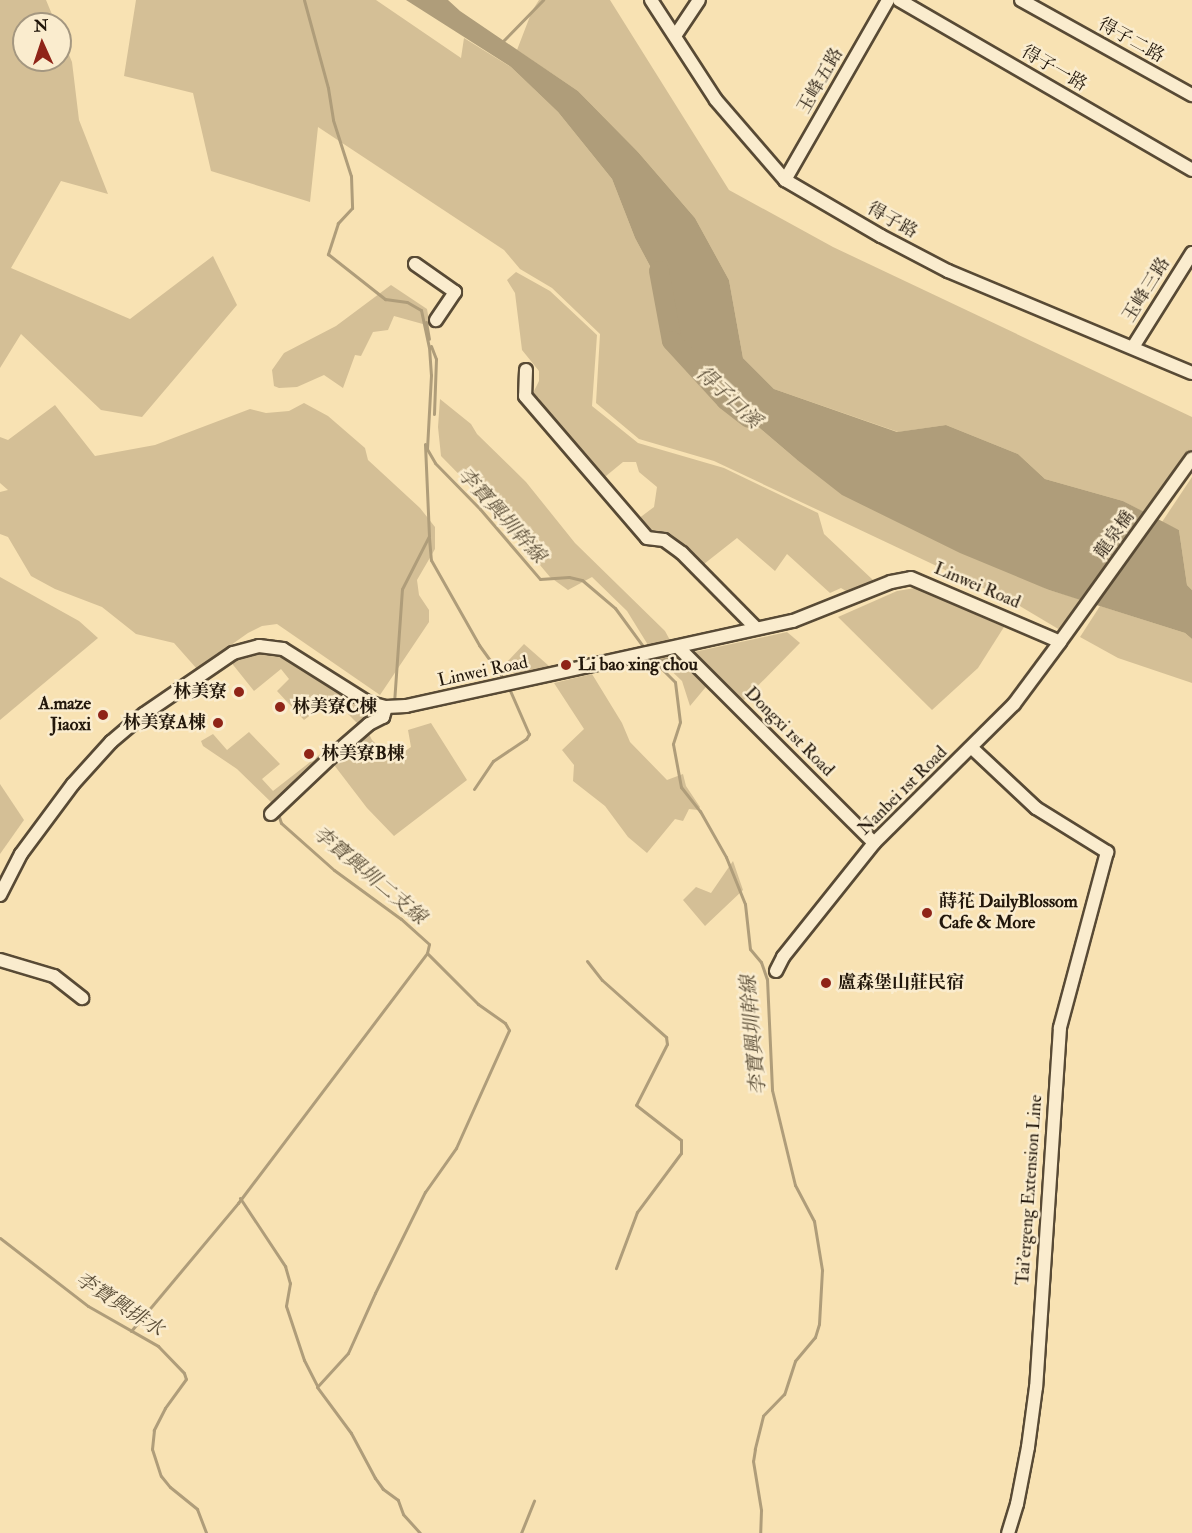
<!DOCTYPE html>
<meta charset="utf-8">
<style>
body{margin:0}
#map{position:relative;width:1192px;height:1533px;overflow:hidden;background:#f8e2b3;font-family:"IM FELL Double Pica","Noto Serif TC",serif}
div>[style]{position:absolute}
.green>*{inset:0;background:#d4bf96}
.water>*{inset:0;background:#af9d7a}
.stream>*{height:3px;margin:-1.5px;padding:0 1.5px;transform-origin:1.5px;border-radius:1.5px;background:#af9d7a}
.river>*{height:20px;margin:-10px;padding:0 10px;transform-origin:10px;border-radius:10px;background:#af9d7a}
.roads{filter:drop-shadow(2px 0 #584a35) drop-shadow(-2px 0 #584a35) drop-shadow(0 2px #584a35) drop-shadow(0 -2px #584a35)}
.minor>*{height:12px;margin:-6px;padding:0 6px;transform-origin:6px;border-radius:6px;background:#faecce}
.dots>*{width:16px;height:16px;translate:-50% -50%;box-sizing:border-box;border:3px solid #faecce;border-radius:50%}
span{translate:-50% -50%;white-space:nowrap;text-align:center;line-height:1.15;-webkit-text-stroke:5px #faecce;paint-order:stroke}
.street-label{font-size:18px;color:#22170b}
.poi-label{font-size:18px;color:#22170b;font-weight:700}
.left{translate:0 -50%;text-align:left}
.right{translate:-100% -50%;text-align:right}
.water-label{font-size:20px;color:#5a4d37;font-style:italic}
.north{position:absolute;left:12px;top:12px;width:60px;height:60px;box-sizing:border-box;background:#faecce;border:2px solid #a49780;border-radius:50%;rotate:357deg;font-size:16px;font-weight:700;line-height:24px;text-align:center;color:#22170b}
.north::after{content:'';display:block;margin:auto;width:21px;height:27px;background:#8f2418;clip-path:polygon(50% 0,100% 100%,50% 72%,0 100%)}
</style>
<div id="map">
<div class="green">
<div style="clip-path:polygon(0 0,46px 0,56px 24px,24px 24px,24px 60px,60px 60px,60px 33px,72px 62px,79px 120px,108px 194px,61px 181px,11px 268px,130px 319px,213px 256px,237px 305px,142px 417px,101px 410px,21px 334px,0 368px)"></div>
<div style="clip-path:polygon(136px 0,376px 0,461px 58px,464px 38px,511px 67px,558px 112px,612px 179px,635px 238px,658px 281px,684px 348px,723px 397px,796px 459px,1049px 590px,1083px 600px,1060px 630px,1013px 602px,714px 461px,639px 439px,596px 403px,600px 334px,552px 288px,520px 269px,504px 250px,318px 127px,310px 202px,211px 171px,193px 93px,124px 76px)"></div>
<div style="clip-path:polygon(539px 0,610px 0,729px 190px,833px 247px,1192px 417px,1192px 450px,1145px 513px,1123px 501px,1045px 479px,1018px 454px,946px 425px,898px 432px,774px 389px,743px 358px,729px 280px,695px 218px,638px 152px,578px 91px,517px 50px,532px 11px)"></div>
<div style="clip-path:polygon(516px 272px,550px 291px,597px 335px,592px 406px,638px 443px,724px 468px,818px 513px,824px 534px,873px 580px,851px 594px,841px 588px,830px 593px,787px 554px,775px 571px,737px 538px,704px 564px,677px 542px,648px 534px,638px 519px,654px 507px,657px 487px,639px 472px,636px 462px,623px 462px,606px 476px,599px 475px,544px 410px,539px 398px,532px 395px,539px 381px,539px 371px,522px 350px,515px 293px,507px 280px)"></div>
<div style="clip-path:polygon(391px 285px,427px 309px,430px 326px,394px 316px,388px 330px,373px 332px,361px 356px,355px 355px,343px 388px,324px 375px,297px 387px,279px 388px,274px 386px,272px 370px,284px 353px,336px 326px)"></div>
<div style="clip-path:polygon(440px 399px,471px 424px,477px 434px,526px 482px,575px 543px,665px 631px,671px 642px,648px 645px,627px 611px,592px 577px,568px 590px,550px 577px,493px 509px,441px 456px,438px 427px)"></div>
<div style="clip-path:polygon(304px 403px,328px 416px,365px 448px,368px 460px,420px 508px,435px 527px,435px 549px,417px 580px,419px 595px,429px 610px,429px 622px,380px 695px,277px 624px,262px 626px,248px 633px,197px 669px,174px 643px,136px 634px,102px 607px,55px 589px,31px 576px,8px 537px,0 534px,0 492px,8px 490px,0 483px,0 437px,8px 440px,55px 405px,95px 456px,155px 445px,250px 409px,266px 413px,289px 411px)"></div>
<div style="clip-path:polygon(1192px 477px,1192px 590px,1187px 585px,1179px 530px,1162px 522px)"></div>
<div style="clip-path:polygon(0 577px,79px 621px,98px 638px,0 720px)"></div>
<div style="clip-path:polygon(915px 588px,1004px 627px,978px 668px,932px 710px,838px 617px,897px 591px)"></div>
<div style="clip-path:polygon(1100px 606px,1185px 633px,1192px 639px,1192px 683px,1118px 658px,1080px 637px)"></div>
<div style="clip-path:polygon(787px 632px,800px 643px,741px 703px,714px 678px,694px 652px)"></div>
<div style="clip-path:polygon(524px 644px,549px 666px,551px 670px,520px 677px,514px 674px,507px 662px)"></div>
<div style="clip-path:polygon(262px 649px,282px 651px,377px 710px,373px 717px,366px 723px,357px 723px,339px 705px,335px 706px,329px 701px,304px 720px,277px 691px,289px 679px,281px 669px,254px 691px,230px 661px,242px 654px)"></div>
<div style="clip-path:polygon(682px 654px,710px 682px,690px 706px,682px 681px,660px 660px)"></div>
<div style="clip-path:polygon(592px 674px,622px 723px,630px 742px,667px 780px,683px 774px,686px 786px,700px 807px,698px 810px,689px 809px,683px 821px,675px 819px,647px 853px,628px 837px,605px 806px,573px 781px,574px 765px,562px 750px,584px 729px,554px 683px)"></div>
<div style="clip-path:polygon(431px 723px,467px 780px,394px 836px,367px 808px,331px 761px,367px 730px,372px 740px,392px 760px,411px 747px,408px 730px)"></div>
<div style="clip-path:polygon(249px 732px,280px 764px,262px 779px,273px 791px,346px 734px,349px 737px,275px 806px,237px 769px,203px 746px,201px 741px,213px 734px,227px 750px)"></div>
<div style="clip-path:polygon(0 784px,24px 820px,0 854px)"></div>
<div style="clip-path:polygon(733px 861px,743px 890px,705px 926px,683px 900px,696px 887px,711px 893px)"></div>
</div>
<div class="water">
<div style="clip-path:polygon(406px 0,448px 0,460px 11px,578px 91px,638px 152px,695px 218px,729px 280px,743px 358px,774px 389px,897px 432px,946px 425px,1018px 454px,1045px 479px,1123px 501px,1179px 530px,1187px 585px,1192px 590px,1192px 639px,1185px 633px,1049px 590px,960px 553px,842px 495px,796px 459px,723px 397px,684px 348px,658px 281px,635px 238px,612px 179px,558px 112px,511px 67px)"></div>
</div>
<div class="stream">
<div style="left:304px;top:0;width:91px;rotate:74.7deg"></div>
<div style="left:328px;top:88px;width:32px;rotate:81deg"></div>
<div style="left:333px;top:120px;width:59px;rotate:72.2deg"></div>
<div style="left:351px;top:176px;width:32px;rotate:88deg"></div>
<div style="left:352px;top:208px;width:21px;rotate:133deg"></div>
<div style="left:338px;top:223px;width:33px;rotate:108deg"></div>
<div style="left:328px;top:254px;width:73px;rotate:38.3deg"></div>
<div style="left:385px;top:299px;width:22px;rotate:8deg"></div>
<div style="left:407px;top:302px;width:16px;rotate:30deg"></div>
<div style="left:421px;top:310px;width:38px;rotate:78deg"></div>
<div style="left:429px;top:347px;width:28px;rotate:86deg"></div>
<div style="left:431px;top:375px;width:74px;rotate:93.1deg"></div>
<div style="left:427px;top:449px;width:16px;rotate:60deg"></div>
<div style="left:435px;top:463px;width:64px;rotate:45.6deg"></div>
<div style="left:480px;top:509px;width:92px;rotate:49.4deg"></div>
<div style="left:540px;top:579px;width:29px;rotate:-4deg"></div>
<div style="left:569px;top:577px;width:13px;rotate:13deg"></div>
<div style="left:582px;top:580px;width:43px;rotate:40.3deg"></div>
<div style="left:615px;top:608px;width:51px;rotate:53.8deg"></div>
<div style="left:502px;top:42px;width:59px;rotate:-45.7deg"></div>
<div style="left:426px;top:322px;width:17px;rotate:80deg"></div>
<div style="left:431px;top:346px;width:14px;rotate:69deg"></div>
<div style="left:436px;top:359px;width:55px;rotate:92.1deg"></div>
<div style="left:429px;top:538px;width:22px;rotate:85deg"></div>
<div style="left:431px;top:560px;width:98px;rotate:60.5deg"></div>
<div style="left:479px;top:645px;width:44px;rotate:54.2deg"></div>
<div style="left:650px;top:657px;width:35px;rotate:45deg"></div>
<div style="left:675px;top:682px;width:40px;rotate:82.9deg"></div>
<div style="left:680px;top:722px;width:23px;rotate:108deg"></div>
<div style="left:673px;top:744px;width:44px;rotate:79.5deg"></div>
<div style="left:681px;top:787px;width:31px;rotate:52deg"></div>
<div style="left:700px;top:811px;width:53px;rotate:60.5deg"></div>
<div style="left:726px;top:857px;width:51px;rotate:68deg"></div>
<div style="left:745px;top:904px;width:45px;rotate:83.7deg"></div>
<div style="left:750px;top:949px;width:17px;rotate:50deg"></div>
<div style="left:761px;top:962px;width:18px;rotate:71deg"></div>
<div style="left:767px;top:979px;width:111px;rotate:87.4deg"></div>
<div style="left:772px;top:1090px;width:98px;rotate:76.4deg"></div>
<div style="left:795px;top:1185px;width:41px;rotate:62.2deg"></div>
<div style="left:814px;top:1221px;width:50px;rotate:80.7deg"></div>
<div style="left:822px;top:1270px;width:54px;rotate:93.2deg"></div>
<div style="left:819px;top:1324px;width:14px;rotate:107deg"></div>
<div style="left:815px;top:1337px;width:31px;rotate:130deg"></div>
<div style="left:795px;top:1361px;width:35px;rotate:108deg"></div>
<div style="left:784px;top:1394px;width:30px;rotate:134deg"></div>
<div style="left:763px;top:1416px;width:34px;rotate:104deg"></div>
<div style="left:755px;top:1449px;width:12px;rotate:99deg"></div>
<div style="left:753px;top:1461px;width:50px;rotate:80.7deg"></div>
<div style="left:761px;top:1510px;width:23px;rotate:92deg"></div>
<div style="left:654px;top:661px;width:20px;rotate:-11deg"></div>
<div style="left:394px;top:703px;width:114px;rotate:-86deg"></div>
<div style="left:402px;top:589px;width:59px;rotate:-63deg"></div>
<div style="left:429px;top:536px;width:92px;rotate:-92.5deg"></div>
<div style="left:474px;top:789px;width:34px;rotate:-56deg"></div>
<div style="left:493px;top:761px;width:40px;rotate:-34deg"></div>
<div style="left:526px;top:739px;width:6px;rotate:-59deg"></div>
<div style="left:529px;top:734px;width:52px;rotate:-113.6deg"></div>
<div style="left:587px;top:961px;width:24px;rotate:52deg"></div>
<div style="left:602px;top:980px;width:86px;rotate:41.7deg"></div>
<div style="left:666px;top:1037px;width:7px;rotate:82deg"></div>
<div style="left:667px;top:1044px;width:68px;rotate:116.9deg"></div>
<div style="left:636px;top:1105px;width:57px;rotate:37.9deg"></div>
<div style="left:681px;top:1140px;width:13px;rotate:90deg"></div>
<div style="left:681px;top:1153px;width:74px;rotate:126.7deg"></div>
<div style="left:637px;top:1212px;width:60px;rotate:110.6deg"></div>
<div style="left:240px;top:1198px;width:82px;rotate:56.5deg"></div>
<div style="left:285px;top:1266px;width:18px;rotate:74deg"></div>
<div style="left:290px;top:1283px;width:23px;rotate:100deg"></div>
<div style="left:286px;top:1306px;width:57px;rotate:71.6deg"></div>
<div style="left:304px;top:1360px;width:29px;rotate:63deg"></div>
<div style="left:0;top:1238px;width:111px;rotate:37.7deg"></div>
<div style="left:88px;top:1306px;width:81px;rotate:29.7deg"></div>
<div style="left:158px;top:1346px;width:37px;rotate:46deg"></div>
<div style="left:184px;top:1373px;width:6px;rotate:72deg"></div>
<div style="left:186px;top:1379px;width:36px;rotate:126deg"></div>
<div style="left:165px;top:1408px;width:25px;rotate:117deg"></div>
<div style="left:154px;top:1430px;width:19px;rotate:96deg"></div>
<div style="left:152px;top:1449px;width:28px;rotate:72deg"></div>
<div style="left:161px;top:1476px;width:14px;rotate:51deg"></div>
<div style="left:170px;top:1487px;width:35px;rotate:39deg"></div>
<div style="left:197px;top:1509px;width:26px;rotate:69deg"></div>
<div style="left:131px;top:1331px;width:167px;rotate:-50.1deg"></div>
<div style="left:238px;top:1203px;width:313px;rotate:-52.9deg"></div>
<div style="left:427px;top:953px;width:9px;rotate:-77deg"></div>
<div style="left:429px;top:944px;width:38px;rotate:-138deg"></div>
<div style="left:401px;top:919px;width:83px;rotate:-143.8deg"></div>
<div style="left:334px;top:870px;width:71px;rotate:-138.4deg"></div>
<div style="left:281px;top:823px;width:9px;rotate:-108deg"></div>
<div style="left:420px;top:1533px;width:25px;rotate:-132deg"></div>
<div style="left:403px;top:1514px;width:15px;rotate:-110deg"></div>
<div style="left:398px;top:1500px;width:19px;rotate:-144deg"></div>
<div style="left:383px;top:1489px;width:14px;rotate:-126deg"></div>
<div style="left:375px;top:1478px;width:51px;rotate:-118.1deg"></div>
<div style="left:351px;top:1433px;width:57px;rotate:-126.5deg"></div>
<div style="left:317px;top:1387px;width:46px;rotate:-47.6deg"></div>
<div style="left:348px;top:1353px;width:66px;rotate:-65.8deg"></div>
<div style="left:375px;top:1293px;width:113px;rotate:-63.7deg"></div>
<div style="left:425px;top:1192px;width:54px;rotate:-54.8deg"></div>
<div style="left:456px;top:1148px;width:129px;rotate:-65.8deg"></div>
<div style="left:509px;top:1030px;width:8px;rotate:-120deg"></div>
<div style="left:505px;top:1023px;width:33px;rotate:-145deg"></div>
<div style="left:478px;top:1004px;width:72px;rotate:-135deg"></div>
<div style="left:521px;top:1533px;width:35px;rotate:-68deg"></div>
</div>
<div class="river">
<div style="left:659px;top:271px;width:71px;rotate:79.5deg"></div>
<div style="left:672px;top:341px;width:80px;rotate:47.5deg"></div>
<div style="left:726px;top:400px;width:29px;rotate:38deg"></div>
</div>
<div class="roads">
<div class="minor">
<div style="left:651px;top:0;width:119px;rotate:57deg"></div>
<div style="left:716px;top:100px;width:106px;rotate:49.2deg"></div>
<div style="left:785px;top:180px;width:111px;rotate:30.3deg"></div>
<div style="left:881px;top:236px;width:76px;rotate:27.6deg"></div>
<div style="left:948px;top:271px;width:264px;rotate:22.7deg"></div>
<div style="left:899px;top:0;width:339px;rotate:30.1deg"></div>
<div style="left:1021px;top:0;width:196px;rotate:29.1deg"></div>
<div style="left:675px;top:36px;width:43px;rotate:-56.3deg"></div>
<div style="left:785px;top:180px;width:207px;rotate:-60.2deg"></div>
<div style="left:415px;top:264px;width:49px;rotate:35deg"></div>
<div style="left:455px;top:292px;width:34px;rotate:124deg"></div>
<div style="left:1133px;top:347px;width:111px;rotate:-57.9deg"></div>
<div style="left:526px;top:370px;width:26px;rotate:92deg"></div>
<div style="left:525px;top:396px;width:187px;rotate:49.3deg"></div>
<div style="left:647px;top:538px;width:17px;rotate:7deg"></div>
<div style="left:664px;top:540px;width:22px;rotate:36deg"></div>
<div style="left:682px;top:553px;width:105px;rotate:45.4deg"></div>
<div style="left:678px;top:647px;width:277px;rotate:45deg"></div>
<div style="left:972px;top:748px;width:88px;rotate:43.2deg"></div>
<div style="left:1036px;top:808px;width:84px;rotate:31.8deg"></div>
<div style="left:1107px;top:852px;width:182px;rotate:105deg"></div>
<div style="left:1060px;top:1028px;width:360px;rotate:93.8deg"></div>
<div style="left:1036px;top:1387px;width:61px;rotate:97.6deg"></div>
<div style="left:1028px;top:1447px;width:58px;rotate:100.9deg"></div>
<div style="left:1017px;top:1504px;width:30px;rotate:107deg"></div>
<div style="left:271px;top:814px;width:83px;rotate:-43.5deg"></div>
<div style="left:331px;top:757px;width:50px;rotate:-41deg"></div>
<div style="left:369px;top:724px;width:16px;rotate:-27deg"></div>
<div style="left:383px;top:717px;width:10px;rotate:-73deg"></div>
<div style="left:0;top:895px;width:46px;rotate:-62.9deg"></div>
<div style="left:21px;top:854px;width:87px;rotate:-53.4deg"></div>
<div style="left:73px;top:784px;width:57px;rotate:-47.9deg"></div>
<div style="left:111px;top:742px;width:43px;rotate:-40.3deg"></div>
<div style="left:144px;top:714px;width:108px;rotate:-34.4deg"></div>
<div style="left:233px;top:653px;width:27px;rotate:-15deg"></div>
<div style="left:259px;top:646px;width:24px;rotate:7deg"></div>
<div style="left:283px;top:649px;width:99px;rotate:32.2deg"></div>
<div style="left:367px;top:702px;width:20px;rotate:15deg"></div>
<div style="left:386px;top:707px;width:20px;rotate:-3deg"></div>
<div style="left:406px;top:706px;width:396px;rotate:-12.4deg"></div>
<div style="left:793px;top:621px;width:105px;rotate:-21.7deg"></div>
<div style="left:891px;top:582px;width:20px;rotate:-11deg"></div>
<div style="left:911px;top:578px;width:162px;rotate:23.2deg"></div>
<div style="left:1060px;top:642px;width:226px;rotate:-54.3deg"></div>
<div style="left:0;top:960px;width:56px;rotate:16.5deg"></div>
<div style="left:54px;top:976px;width:36px;rotate:38deg"></div>
<div style="left:776px;top:971px;width:16px;rotate:-63deg"></div>
<div style="left:783px;top:957px;width:146px;rotate:-51.4deg"></div>
<div style="left:874px;top:843px;width:197px;rotate:-44.8deg"></div>
<div style="left:1014px;top:704px;width:77px;rotate:-53.4deg"></div>
</div>
</div>
<div class="dots">
<div style="left:566px;top:665px;background:#8f2418"></div>
<div style="left:239px;top:692px;background:#8f2418"></div>
<div style="left:280px;top:707px;background:#8f2418"></div>
<div style="left:103px;top:715px;background:#8f2418"></div>
<div style="left:218px;top:723px;background:#8f2418"></div>
<div style="left:309px;top:754px;background:#8f2418"></div>
<div style="left:927px;top:913px;background:#8f2418"></div>
<div style="left:826px;top:983px;background:#8f2418"></div>
</div>
<div class="street-label">
<span style="left:1131px;top:41px;rotate:29deg">得子二路</span>
<span style="left:1054px;top:69px;rotate:30deg">得子一路</span>
<span style="left:821px;top:81px;rotate:-60deg">玉峰五路</span>
<span style="left:892px;top:221px;rotate:29deg">得子路</span>
<span style="left:1147px;top:290px;rotate:-58deg">玉峰三路</span>
<span style="left:1115px;top:535px;rotate:-54deg">龍泉橋</span>
<span style="left:977px;top:586px;rotate:23deg">Linwei Road</span>
<span style="left:483px;top:672px;rotate:-12deg">Linwei Road</span>
<span style="left:789px;top:732px;rotate:45deg">Dongxi 1st Road</span>
<span style="left:903px;top:791px;rotate:-45deg">Nanbei 1st Road</span>
<span style="left:1030px;top:1190px;rotate:-86deg">Tai'ergeng Extension Line</span>
</div>
<div class="poi-label">
<span class="left" style="left:578px;top:665px">Li bao xing chou</span>
<span class="right" style="left:227px;top:692px">林美寮</span>
<span class="right" style="left:91px;top:715px">A.maze<br>Jiaoxi</span>
<span class="left" style="left:292px;top:707px">林美寮C棟</span>
<span class="right" style="left:206px;top:723px">林美寮A棟</span>
<span class="left" style="left:321px;top:754px">林美寮B棟</span>
<span class="left" style="left:939px;top:913px">蒔花 DailyBlossom<br>Cafe &amp; More</span>
<span class="left" style="left:838px;top:983px">盧森堡山莊民宿</span>
</div>
<div class="water-label">
<span style="left:729px;top:397px;rotate:43deg">得子口溪</span>
<span style="left:502px;top:515px;rotate:48deg">李寶興圳幹線</span>
<span style="left:370px;top:875px;rotate:40deg">李寶興圳二支線</span>
<span style="left:753px;top:1035px;rotate:-95deg">李寶興圳幹線</span>
<span style="left:120px;top:1304px;rotate:33deg">李寶興排水</span>
</div>
<div class="north">N</div>
</div>
